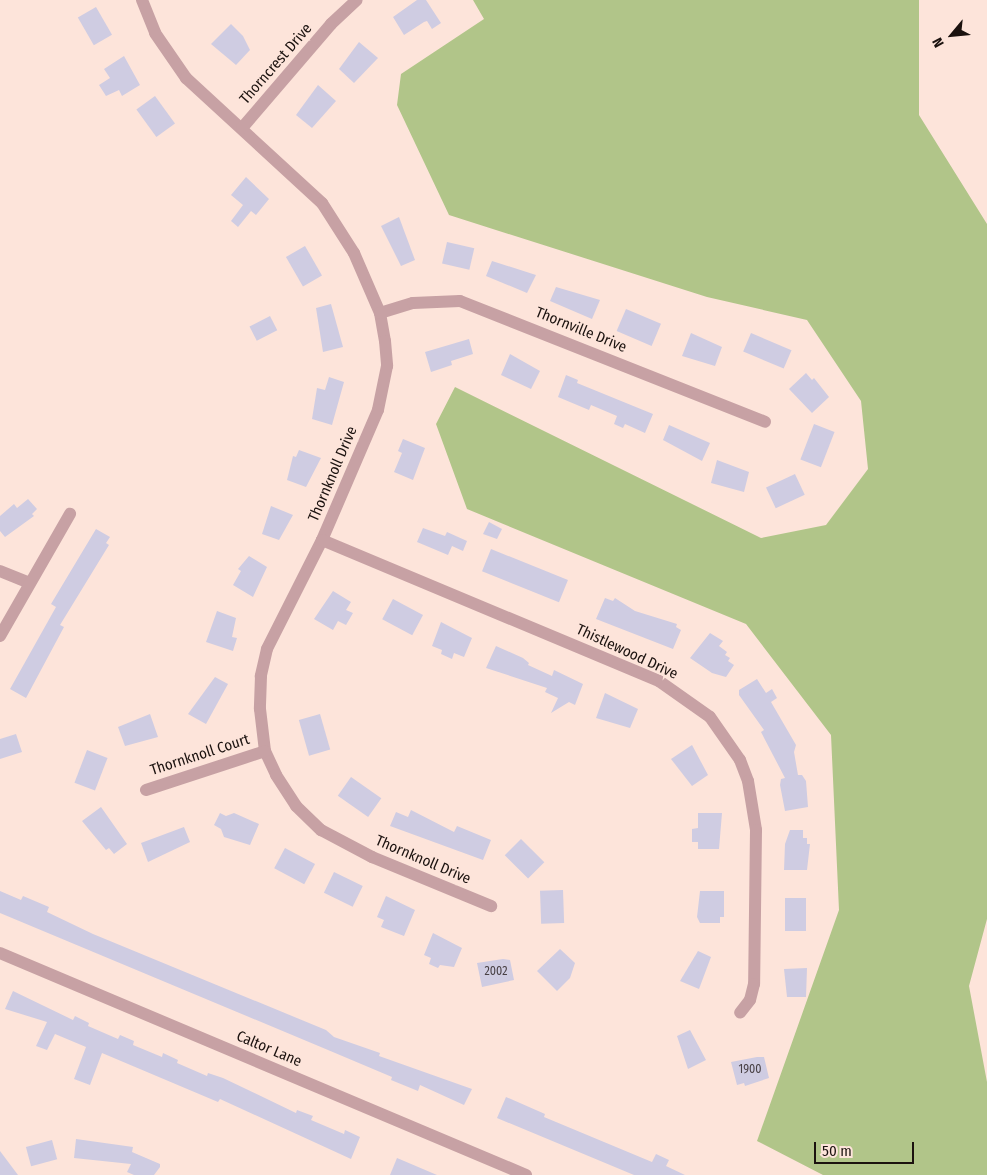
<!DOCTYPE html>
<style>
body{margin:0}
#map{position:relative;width:987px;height:1175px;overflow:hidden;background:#fde4da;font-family:"Fira Sans Condensed",sans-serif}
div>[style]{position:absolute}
.green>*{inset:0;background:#b1c589}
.building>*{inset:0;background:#cfcce2;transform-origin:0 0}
.minor>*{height:12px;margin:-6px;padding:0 6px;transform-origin:6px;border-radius:6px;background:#c7a1a4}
span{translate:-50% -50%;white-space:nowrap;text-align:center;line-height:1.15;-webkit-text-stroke:4px #fde4da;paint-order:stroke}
.number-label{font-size:12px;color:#484044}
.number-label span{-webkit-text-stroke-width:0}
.street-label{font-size:15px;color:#1b120f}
.north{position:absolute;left:927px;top:10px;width:50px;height:50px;-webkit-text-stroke:4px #fde4da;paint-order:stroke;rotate:242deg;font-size:14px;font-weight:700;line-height:20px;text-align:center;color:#1b120f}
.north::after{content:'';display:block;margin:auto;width:18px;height:22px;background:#1b120f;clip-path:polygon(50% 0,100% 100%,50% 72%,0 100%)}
.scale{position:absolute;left:814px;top:1142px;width:100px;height:22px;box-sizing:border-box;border:2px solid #1b120f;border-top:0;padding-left:6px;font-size:15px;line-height:18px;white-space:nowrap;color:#1b120f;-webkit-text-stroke:4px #fde4da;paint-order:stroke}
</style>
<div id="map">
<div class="green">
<div style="clip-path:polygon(473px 0,919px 0,919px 115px,987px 224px,987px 919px,969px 986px,987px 1082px,987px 1175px,823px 1175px,757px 1141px,839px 910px,831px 735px,746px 624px,467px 509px,436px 424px,455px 387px,761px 538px,826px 525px,868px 469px,861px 401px,807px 320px,707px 297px,449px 215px,397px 105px,401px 74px,484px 19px)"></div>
</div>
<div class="building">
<div style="clip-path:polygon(417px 0,426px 0,441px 23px,432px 29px,427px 21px,424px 22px,404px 35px,393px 17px)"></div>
<div style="left:96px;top:7px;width:32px;height:21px;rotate:60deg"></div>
<div style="clip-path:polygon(231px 24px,243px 36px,250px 50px,236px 65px,211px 44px)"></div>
<div style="clip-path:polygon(359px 42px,378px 58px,354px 83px,339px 69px)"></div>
<div style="clip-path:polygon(124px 56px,140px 85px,122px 96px,119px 90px,106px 96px,99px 85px,110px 78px,104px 69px)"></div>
<div style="clip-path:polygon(318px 85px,336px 101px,312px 128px,296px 115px)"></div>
<div style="left:155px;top:96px;width:34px;height:23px;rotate:54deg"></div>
<div style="clip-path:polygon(246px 177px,269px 199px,256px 215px,251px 211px,238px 227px,231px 221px,243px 205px,231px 195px)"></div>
<div style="clip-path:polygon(399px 217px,415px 260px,401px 266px,381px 226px)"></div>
<div style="left:447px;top:242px;width:28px;height:22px;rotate:13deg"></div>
<div style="left:305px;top:246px;width:34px;height:22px;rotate:60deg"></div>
<div style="clip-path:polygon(492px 261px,536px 275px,527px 293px,486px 276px)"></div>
<div style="clip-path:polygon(556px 287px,600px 300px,592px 319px,550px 301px)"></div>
<div style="clip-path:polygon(331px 304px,343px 347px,323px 352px,316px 308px)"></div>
<div style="left:626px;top:309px;width:38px;height:24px;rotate:23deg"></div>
<div style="left:270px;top:316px;width:16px;height:23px;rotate:63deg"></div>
<div style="clip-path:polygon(691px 333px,722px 347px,715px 366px,682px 356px)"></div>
<div style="left:751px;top:333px;width:44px;height:20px;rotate:23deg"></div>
<div style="clip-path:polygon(469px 339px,473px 354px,451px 361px,452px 365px,431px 372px,425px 352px)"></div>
<div style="clip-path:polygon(510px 354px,540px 371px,531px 389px,501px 375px)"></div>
<div style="clip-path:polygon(806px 373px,812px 380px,814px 378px,829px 397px,812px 413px,789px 389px)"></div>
<div style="clip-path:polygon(566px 375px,578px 380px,577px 383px,653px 414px,645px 433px,625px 424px,623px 428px,614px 424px,617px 416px,591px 405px,589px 410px,558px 397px)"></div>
<div style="clip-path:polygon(329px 377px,344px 382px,332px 425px,312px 419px,317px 388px,325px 390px)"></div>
<div style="left:814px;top:424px;width:22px;height:38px;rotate:21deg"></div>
<div style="clip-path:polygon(669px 425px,710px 443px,702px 461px,663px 440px)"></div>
<div style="clip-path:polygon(403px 439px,425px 448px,413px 480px,394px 472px,402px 453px,398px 451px)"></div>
<div style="clip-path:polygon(299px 450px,321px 458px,306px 487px,287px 480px,293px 456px,296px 457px)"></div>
<div style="clip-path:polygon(717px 460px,749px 472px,744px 492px,711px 483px)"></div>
<div style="left:795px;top:474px;width:23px;height:32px;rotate:65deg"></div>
<div style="clip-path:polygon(28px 499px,37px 509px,32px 514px,34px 516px,5px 537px,0 531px,0 516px,14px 504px,17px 508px)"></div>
<div style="clip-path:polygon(271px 506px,293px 515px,279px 540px,262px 534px)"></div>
<div style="clip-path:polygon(489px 522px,502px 529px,497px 539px,483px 534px)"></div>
<div style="clip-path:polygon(423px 528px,445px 536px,447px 532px,467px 541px,463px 551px,452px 546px,448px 555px,417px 542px)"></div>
<div style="clip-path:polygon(96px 529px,110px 537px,106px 543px,109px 545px,60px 625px,64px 627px,26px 698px,10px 689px,56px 607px,51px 604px)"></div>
<div style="left:491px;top:549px;width:83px;height:24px;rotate:22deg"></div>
<div style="clip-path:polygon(249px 556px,267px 567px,253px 597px,233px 585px,241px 571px,238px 569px)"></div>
<div style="clip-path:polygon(333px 591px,351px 602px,346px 610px,353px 613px,346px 625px,338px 621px,333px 630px,314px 619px)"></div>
<div style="clip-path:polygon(605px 598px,613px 601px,615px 598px,635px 611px,677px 624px,676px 627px,681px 630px,673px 649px,596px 619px)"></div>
<div style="left:393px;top:599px;width:34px;height:23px;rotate:28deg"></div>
<div style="clip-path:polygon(217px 611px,236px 618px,232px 637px,237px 638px,233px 651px,206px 642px)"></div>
<div style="clip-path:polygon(441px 622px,472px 638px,464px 657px,454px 653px,452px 659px,441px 654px,442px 650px,432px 646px)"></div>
<div style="clip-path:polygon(710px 633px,723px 641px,719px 646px,727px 652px,725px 655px,730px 658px,728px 661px,734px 665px,726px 677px,712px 673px,690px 658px)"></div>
<div style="clip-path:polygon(496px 646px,523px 658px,529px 663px,528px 665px,552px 676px,554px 670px,583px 684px,575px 705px,569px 702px,551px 713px,558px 698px,545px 692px,547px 688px,486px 668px)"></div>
<div style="clip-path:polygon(215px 677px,228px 684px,206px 724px,188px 714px)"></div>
<div style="clip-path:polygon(757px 679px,766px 693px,772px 689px,777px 698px,771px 702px,796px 745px,794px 752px,798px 775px,802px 775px,806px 781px,808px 807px,785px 811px,780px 785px,781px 779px,785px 778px,761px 732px,764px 730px,739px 695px,739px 690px)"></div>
<div style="clip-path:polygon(605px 693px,638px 709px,630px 728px,596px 718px)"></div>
<div style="clip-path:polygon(150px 714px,158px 737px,125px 746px,118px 727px)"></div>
<div style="left:320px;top:714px;width:37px;height:22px;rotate:74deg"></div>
<div style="clip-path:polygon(16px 734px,22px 752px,0 759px,0 739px)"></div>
<div style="clip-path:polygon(692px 745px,708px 775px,692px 786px,671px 759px)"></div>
<div style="left:87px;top:750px;width:22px;height:35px;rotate:21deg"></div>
<div style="left:351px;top:777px;width:37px;height:23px;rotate:35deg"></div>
<div style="clip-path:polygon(101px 807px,127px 844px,114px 854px,109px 848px,106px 850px,82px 821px)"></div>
<div style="clip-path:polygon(411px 810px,454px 832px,457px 826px,491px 840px,483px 860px,390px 826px,396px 812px,408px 817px)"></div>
<div style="clip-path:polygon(220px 813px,226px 816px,234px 813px,259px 824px,250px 845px,224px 837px,221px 829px,214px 825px)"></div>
<div style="clip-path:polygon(698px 813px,722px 813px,719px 849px,698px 849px,698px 842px,692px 842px,692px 829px,698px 828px)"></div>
<div style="clip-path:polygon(184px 827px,190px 842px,148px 862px,141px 843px)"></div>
<div style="clip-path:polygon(790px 830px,803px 830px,803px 838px,807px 838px,807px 844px,810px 844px,807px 870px,784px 870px,785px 844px)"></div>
<div style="left:521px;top:839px;width:33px;height:23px;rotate:45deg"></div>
<div style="left:285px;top:848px;width:34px;height:23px;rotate:28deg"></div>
<div style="left:334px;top:872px;width:32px;height:23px;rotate:26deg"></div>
<div style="left:563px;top:890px;width:33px;height:23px;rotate:88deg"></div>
<div style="clip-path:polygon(0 891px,21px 900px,23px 896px,49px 907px,47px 912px,93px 934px,326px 1030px,334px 1037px,380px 1053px,379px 1056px,472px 1089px,464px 1105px,420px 1085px,418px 1091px,391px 1080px,392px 1077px,328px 1050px,0 913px)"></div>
<div style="clip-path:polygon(700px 891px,724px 891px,724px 917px,720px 917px,720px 923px,700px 923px,697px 917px)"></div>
<div style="clip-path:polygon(386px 896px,415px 910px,404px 936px,381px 927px,384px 920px,377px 917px)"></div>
<div style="left:785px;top:898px;width:21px;height:33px"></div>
<div style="clip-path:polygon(433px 933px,462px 948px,454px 967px,440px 965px,438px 968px,429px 964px,431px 958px,424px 955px)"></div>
<div style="clip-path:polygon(560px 949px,575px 963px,570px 978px,557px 991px,537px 971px)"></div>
<div style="clip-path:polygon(698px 951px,711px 957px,699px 989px,680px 981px)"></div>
<div style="clip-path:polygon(503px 959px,510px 960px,514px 980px,482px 987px,477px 963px)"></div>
<div style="clip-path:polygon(807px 968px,806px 997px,787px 997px,784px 969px)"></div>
<div style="clip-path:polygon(13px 991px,73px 1020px,75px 1016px,89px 1023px,88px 1026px,118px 1039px,120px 1035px,134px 1041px,133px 1045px,162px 1057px,163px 1053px,178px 1060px,177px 1063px,207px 1076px,208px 1073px,223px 1078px,296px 1113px,297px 1110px,313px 1116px,311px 1120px,344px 1134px,345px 1130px,360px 1137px,351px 1159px,220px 1099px,218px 1102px,102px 1053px,90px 1085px,74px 1079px,86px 1047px,55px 1034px,47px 1050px,36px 1046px,47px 1022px,5px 1009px)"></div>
<div style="clip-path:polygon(690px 1030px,706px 1060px,688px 1069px,677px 1036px)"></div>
<div style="clip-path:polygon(757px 1057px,764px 1057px,769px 1078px,745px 1086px,744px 1083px,737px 1085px,731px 1062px)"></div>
<div style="clip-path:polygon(506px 1097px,545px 1114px,544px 1117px,652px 1162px,656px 1154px,669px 1160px,666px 1166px,685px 1175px,634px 1175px,497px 1118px)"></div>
<div style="clip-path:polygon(76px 1139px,133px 1147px,132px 1152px,160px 1164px,160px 1167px,154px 1175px,134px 1175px,127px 1172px,131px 1164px,74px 1158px)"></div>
<div style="left:52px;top:1140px;width:20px;height:27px;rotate:75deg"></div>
<div style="clip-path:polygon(0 1151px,18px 1175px,0 1175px)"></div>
<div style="clip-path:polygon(397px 1158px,437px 1175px,390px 1175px)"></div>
</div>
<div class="minor">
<div style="left:142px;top:0;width:35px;rotate:68deg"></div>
<div style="left:155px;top:33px;width:55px;rotate:55.4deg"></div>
<div style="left:186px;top:78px;width:185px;rotate:42.6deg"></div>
<div style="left:322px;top:203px;width:59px;rotate:57.4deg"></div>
<div style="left:354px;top:253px;width:65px;rotate:66.6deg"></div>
<div style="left:380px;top:313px;width:28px;rotate:80deg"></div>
<div style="left:385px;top:341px;width:25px;rotate:85deg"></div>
<div style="left:387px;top:366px;width:45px;rotate:101.6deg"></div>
<div style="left:378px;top:410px;width:142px;rotate:113.3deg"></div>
<div style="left:322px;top:540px;width:122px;rotate:116.8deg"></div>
<div style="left:267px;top:649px;width:28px;rotate:103deg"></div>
<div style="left:261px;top:676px;width:33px;rotate:92deg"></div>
<div style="left:260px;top:709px;width:42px;rotate:83.2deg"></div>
<div style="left:265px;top:751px;width:26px;rotate:65deg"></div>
<div style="left:276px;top:775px;width:37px;rotate:57deg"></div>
<div style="left:296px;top:806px;width:35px;rotate:44deg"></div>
<div style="left:321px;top:830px;width:58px;rotate:27.9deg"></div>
<div style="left:372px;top:857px;width:129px;rotate:22.4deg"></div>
<div style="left:242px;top:128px;width:137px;rotate:-49.4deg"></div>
<div style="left:331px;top:24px;width:35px;rotate:-43deg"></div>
<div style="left:380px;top:313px;width:34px;rotate:-17deg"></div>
<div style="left:413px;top:303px;width:47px;rotate:-2.4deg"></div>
<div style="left:460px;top:301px;width:328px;rotate:21.6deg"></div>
<div style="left:322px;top:540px;width:365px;rotate:22.7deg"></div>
<div style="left:659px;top:681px;width:62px;rotate:35.2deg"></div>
<div style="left:710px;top:717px;width:52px;rotate:55.1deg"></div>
<div style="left:740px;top:760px;width:22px;rotate:69deg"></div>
<div style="left:748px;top:781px;width:50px;rotate:80.7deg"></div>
<div style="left:756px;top:830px;width:154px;rotate:90.7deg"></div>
<div style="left:754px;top:984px;width:16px;rotate:104deg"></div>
<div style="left:750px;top:1000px;width:16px;rotate:128deg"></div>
<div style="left:0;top:571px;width:31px;rotate:22deg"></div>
<div style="left:0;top:636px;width:141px;rotate:-60.2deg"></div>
<div style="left:146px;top:790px;width:125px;rotate:-18.1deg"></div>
<div style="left:0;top:953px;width:571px;rotate:22.88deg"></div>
</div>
<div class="number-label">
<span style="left:496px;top:972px">2002</span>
<span style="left:750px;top:1070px">1900</span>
</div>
<div class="street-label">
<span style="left:276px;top:64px;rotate:-49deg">Thorncrest Drive</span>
<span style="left:581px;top:330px;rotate:22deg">Thornville Drive</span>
<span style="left:333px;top:474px;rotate:-67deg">Thornknoll Drive</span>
<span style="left:627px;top:652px;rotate:25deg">Thistlewood Drive</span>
<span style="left:200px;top:755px;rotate:-18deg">Thornknoll Court</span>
<span style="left:423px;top:860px;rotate:23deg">Thornknoll Drive</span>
<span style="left:269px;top:1049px;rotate:23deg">Caltor Lane</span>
</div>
<div class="north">N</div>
<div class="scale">50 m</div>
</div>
